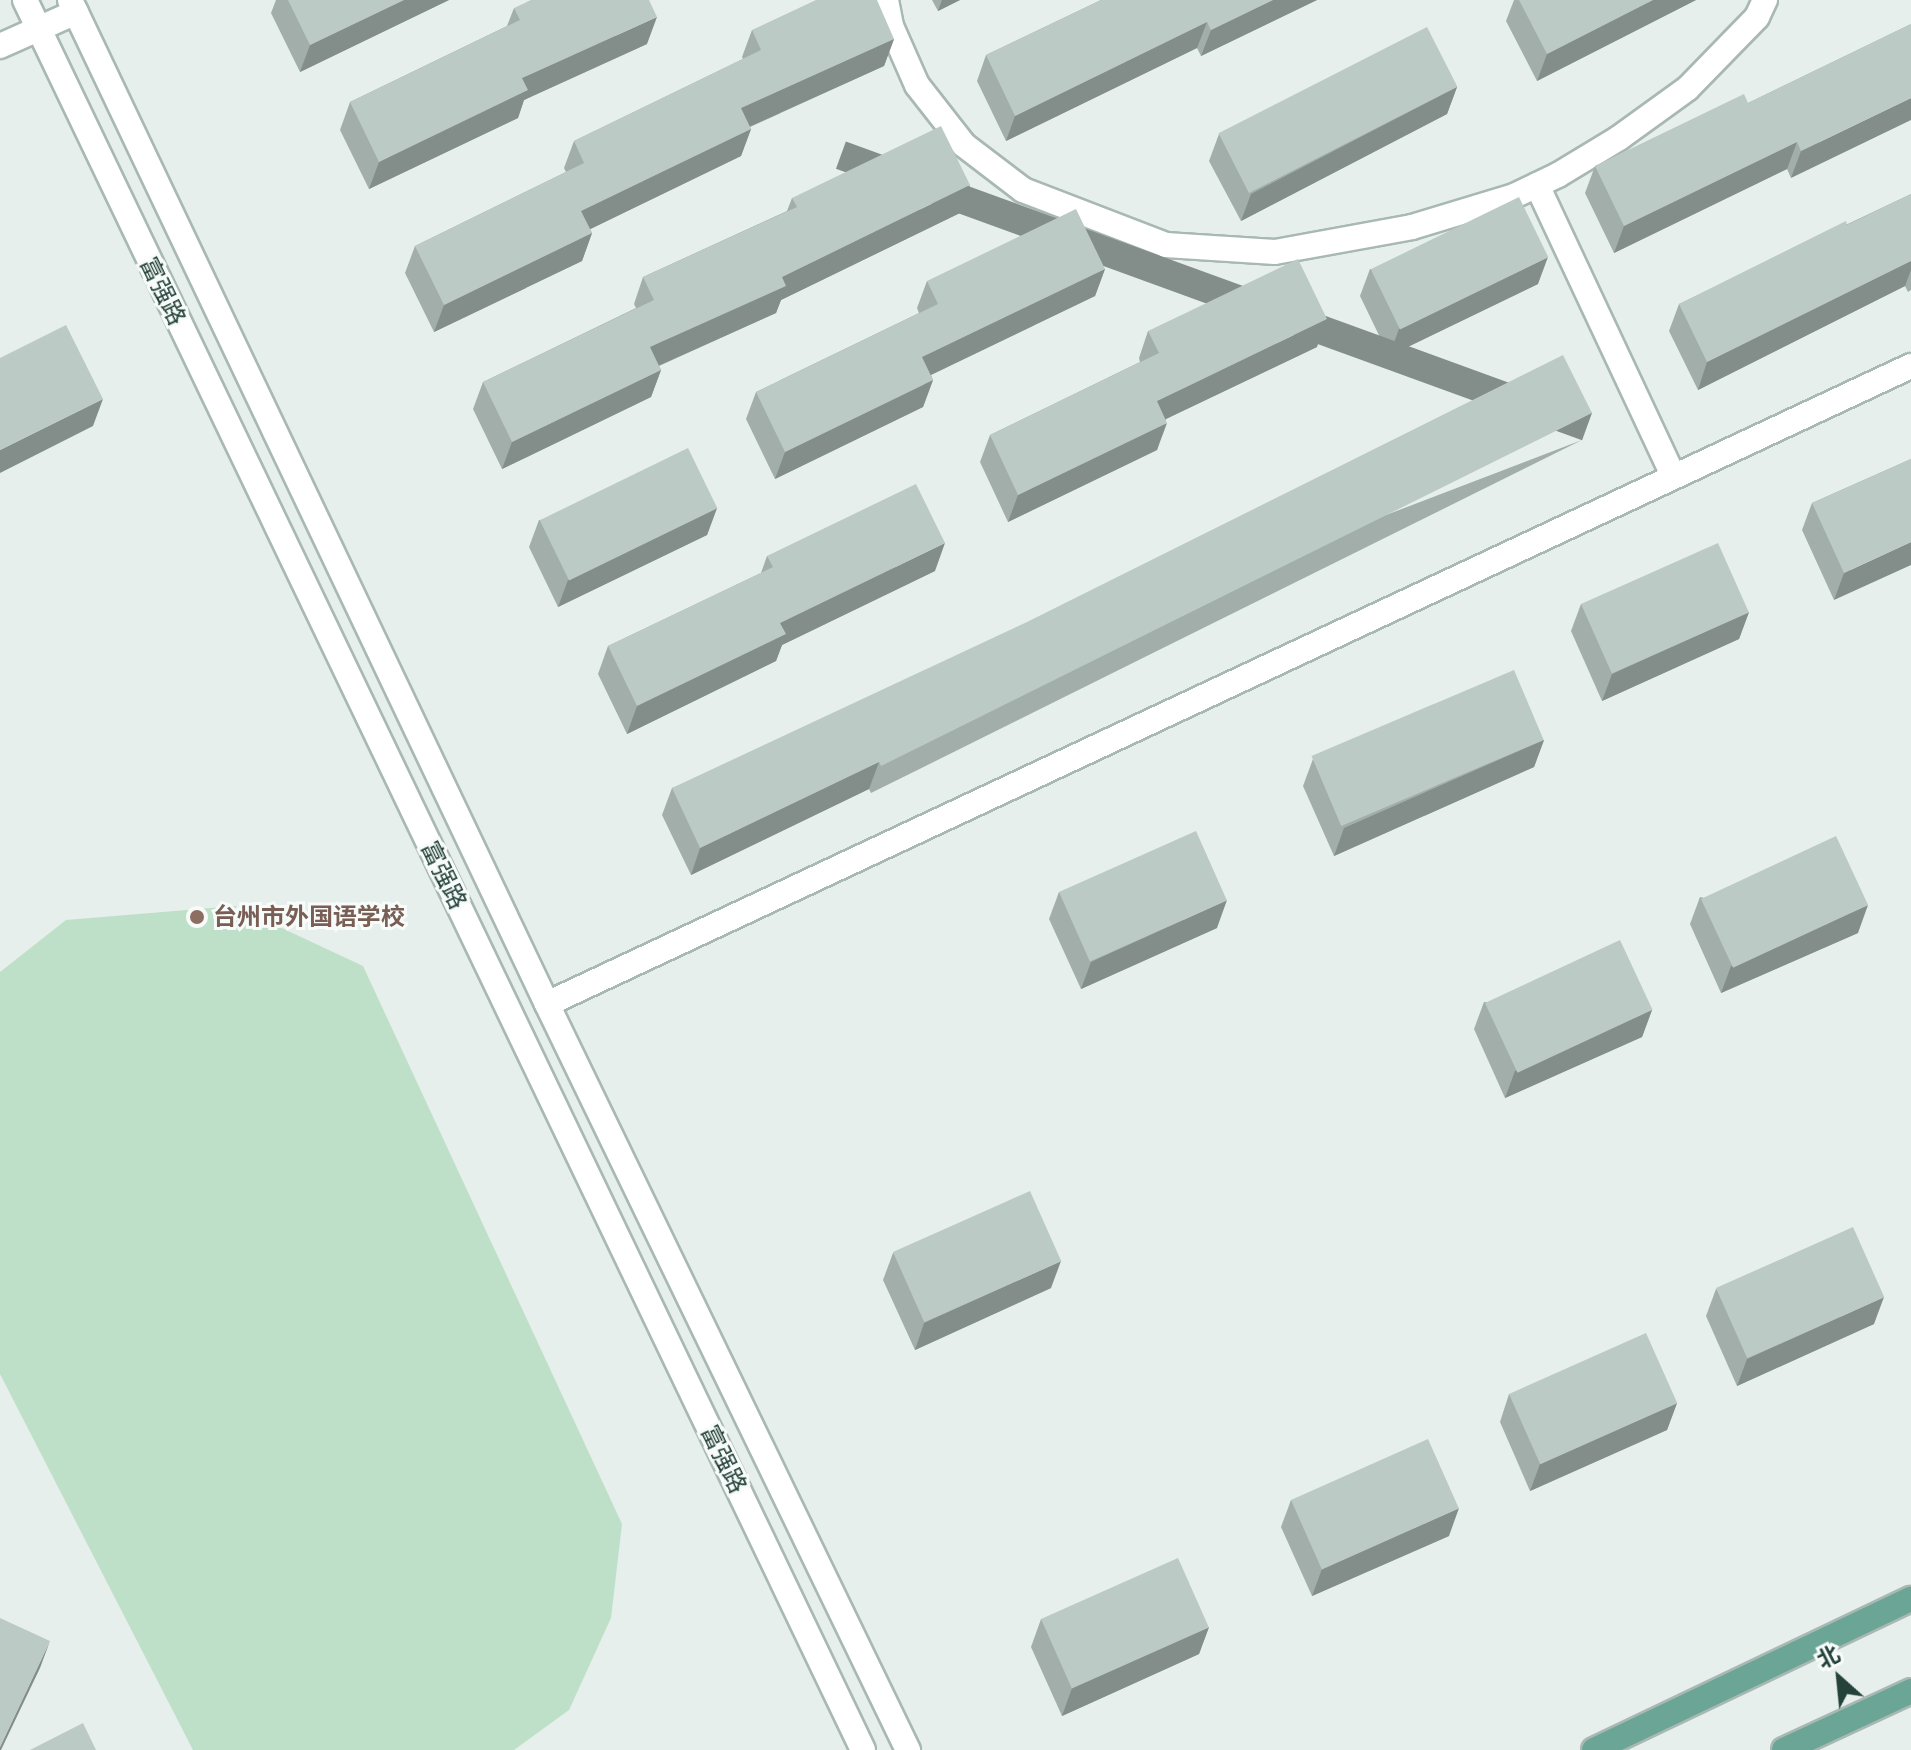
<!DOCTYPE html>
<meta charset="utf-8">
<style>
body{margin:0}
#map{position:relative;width:1911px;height:1750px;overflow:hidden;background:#e6efeb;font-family:Inter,"Noto Sans SC",sans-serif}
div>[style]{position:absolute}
.green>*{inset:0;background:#bfe0c8}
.roads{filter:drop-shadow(2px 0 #a8b8b2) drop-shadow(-2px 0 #a8b8b2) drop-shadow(0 2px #a8b8b2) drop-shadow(0 -2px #a8b8b2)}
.street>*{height:24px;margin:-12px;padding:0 12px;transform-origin:12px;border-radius:12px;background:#fff}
.secondary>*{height:24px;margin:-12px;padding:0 12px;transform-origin:12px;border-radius:12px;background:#fff}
.primary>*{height:24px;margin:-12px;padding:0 12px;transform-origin:12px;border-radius:12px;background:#6aa596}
.wall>*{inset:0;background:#a1aea9}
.shaded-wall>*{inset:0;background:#838d89;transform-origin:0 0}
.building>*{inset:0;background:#bbcac4;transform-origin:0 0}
.dots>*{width:22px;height:22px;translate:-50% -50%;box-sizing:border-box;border:4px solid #f7fbf9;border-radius:50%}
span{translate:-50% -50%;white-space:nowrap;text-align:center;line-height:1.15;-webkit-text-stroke:6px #f7fbf9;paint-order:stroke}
.street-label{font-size:24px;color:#24423a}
.education-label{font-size:24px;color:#785e54;font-weight:700}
.left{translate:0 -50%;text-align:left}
.north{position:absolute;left:1799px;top:1638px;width:80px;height:80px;-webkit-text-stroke:6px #f7fbf9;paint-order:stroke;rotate:333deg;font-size:22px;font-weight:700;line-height:32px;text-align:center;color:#24423a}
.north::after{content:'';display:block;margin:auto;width:28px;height:36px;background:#24423a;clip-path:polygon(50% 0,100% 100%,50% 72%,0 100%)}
</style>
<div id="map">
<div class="green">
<div style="clip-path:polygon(235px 906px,363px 966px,622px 1524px,611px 1618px,569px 1710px,514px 1750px,193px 1750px,0 1374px,0 972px,66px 920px)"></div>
</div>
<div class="roads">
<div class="street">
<div style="left:886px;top:0;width:26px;rotate:79deg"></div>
<div style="left:891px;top:26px;width:64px;rotate:66.2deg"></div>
<div style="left:917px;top:85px;width:76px;rotate:51.9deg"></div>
<div style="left:964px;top:145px;width:74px;rotate:37.3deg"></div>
<div style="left:1023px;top:190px;width:153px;rotate:21deg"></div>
<div style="left:1166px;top:245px;width:109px;rotate:3.7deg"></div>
<div style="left:1275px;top:252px;width:139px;rotate:-10.3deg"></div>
<div style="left:1412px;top:227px;width:107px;rotate:-16.9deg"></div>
<div style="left:1514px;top:196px;width:49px;rotate:-25.5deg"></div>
<div style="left:1558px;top:175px;width:71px;rotate:-31.2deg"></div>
<div style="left:1619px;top:138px;width:85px;rotate:-35.9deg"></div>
<div style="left:1688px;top:88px;width:99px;rotate:-45.8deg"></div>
<div style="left:1757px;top:17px;width:19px;rotate:-65deg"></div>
<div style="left:1537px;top:185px;width:320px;rotate:64.9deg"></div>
<div style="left:547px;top:1004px;width:1506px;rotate:-25.07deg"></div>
</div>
<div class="secondary">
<div style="left:25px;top:0;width:1940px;rotate:64.41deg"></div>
<div style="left:70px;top:0;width:1112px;rotate:64.59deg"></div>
<div style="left:547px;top:1004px;width:829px;rotate:64.18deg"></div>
<div style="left:0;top:46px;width:83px;rotate:-24.1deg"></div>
</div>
<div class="primary">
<div style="left:1594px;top:1750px;width:351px;rotate:-25.5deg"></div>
<div style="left:1784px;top:1750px;width:140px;rotate:-24.9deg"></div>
</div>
</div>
<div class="wall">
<div style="clip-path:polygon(276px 0,449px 0,300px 72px,271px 13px)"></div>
<div style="clip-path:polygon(932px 0,960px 0,938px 11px)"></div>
<div style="clip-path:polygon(1101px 0,1317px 0,1201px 56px,1197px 48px,1006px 141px,977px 81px,986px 55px)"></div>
<div style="clip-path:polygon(1514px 0,1696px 0,1537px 81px,1506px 21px)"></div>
<div style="clip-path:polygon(514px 8px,647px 44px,524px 100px,518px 118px,369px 189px,340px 130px,350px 102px,507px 26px)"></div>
<div style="clip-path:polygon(1911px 24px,1791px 178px,1787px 169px,1614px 253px,1585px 193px,1595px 166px,1748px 103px)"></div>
<div style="clip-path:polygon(752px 30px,894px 39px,884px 66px,750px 127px,751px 129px,741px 156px,590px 229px,592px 233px,582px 261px,434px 332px,405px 273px,415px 246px,566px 172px,564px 168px,574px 141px,743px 59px,742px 57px)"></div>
<div style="clip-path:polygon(1457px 87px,1447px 114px,1241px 221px,1209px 161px,1219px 134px)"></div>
<div style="clip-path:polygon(1911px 194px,1911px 290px,1908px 292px,1905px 286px,1698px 390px,1669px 331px,1679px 304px)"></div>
<div style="clip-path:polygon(792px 198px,960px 213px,781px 300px,776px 313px,659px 366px,661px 370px,651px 397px,502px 469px,473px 409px,483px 382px,636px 308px,634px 304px,643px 277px,787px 211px)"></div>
<div style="clip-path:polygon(1105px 269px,1095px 296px,931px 375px,933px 380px,923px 407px,775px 479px,746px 419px,756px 392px,919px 313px,917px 308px,927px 281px)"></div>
<div style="clip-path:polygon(1370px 269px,1538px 284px,1389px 356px,1360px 296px)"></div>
<div style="clip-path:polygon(1148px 331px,1317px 347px,1166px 419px,1157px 450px,1008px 522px,980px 462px,990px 435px,1140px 362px,1139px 358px)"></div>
<div style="clip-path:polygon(1582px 440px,871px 793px,869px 789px,691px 875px,662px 815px,672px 788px)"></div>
<div style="clip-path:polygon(1911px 459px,1834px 600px,1802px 530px,1812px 503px)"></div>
<div style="clip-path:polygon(717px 508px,707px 535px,558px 607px,529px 547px,539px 520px)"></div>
<div style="clip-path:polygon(767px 556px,935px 571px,782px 645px,776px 661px,627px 734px,598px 674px,608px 646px,761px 573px)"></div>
<div style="clip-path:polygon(1581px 604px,1749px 612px,1739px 639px,1602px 701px,1571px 631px)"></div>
<div style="clip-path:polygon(1544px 740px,1534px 767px,1334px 856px,1303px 786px,1313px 759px)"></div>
<div style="clip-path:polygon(1059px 892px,1217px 928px,1081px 989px,1049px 919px)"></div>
<div style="clip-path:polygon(1700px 897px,1858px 933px,1721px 993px,1690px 924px)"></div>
<div style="clip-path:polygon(1484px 1002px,1652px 1010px,1642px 1037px,1505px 1098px,1474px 1029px)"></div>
<div style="clip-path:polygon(893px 1253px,1051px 1288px,915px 1350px,883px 1280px)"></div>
<div style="clip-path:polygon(1716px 1289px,1874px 1324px,1737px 1386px,1706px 1316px)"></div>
<div style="clip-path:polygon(1509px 1394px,1677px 1403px,1667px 1430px,1530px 1491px,1500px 1422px)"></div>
<div style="clip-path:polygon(1291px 1500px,1449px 1536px,1312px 1596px,1281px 1527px)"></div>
<div style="clip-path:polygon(1041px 1619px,1209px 1627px,1199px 1654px,1062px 1716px,1031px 1647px)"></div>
</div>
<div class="shaded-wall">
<div style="clip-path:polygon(404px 0,449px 0,300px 72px,310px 45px)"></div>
<div style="clip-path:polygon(942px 0,960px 0,938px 11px)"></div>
<div style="clip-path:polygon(1273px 0,1317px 0,1201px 56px,1211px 30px)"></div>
<div style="clip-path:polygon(1653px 0,1696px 0,1537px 81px,1547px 54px)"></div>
<div style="clip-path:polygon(657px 17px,647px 44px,524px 100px,518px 118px,369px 189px,379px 162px,522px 78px)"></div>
<div style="clip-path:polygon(1207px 22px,1197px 48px,1006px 141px,1015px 116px)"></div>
<div style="clip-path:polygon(894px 39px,884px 66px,731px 135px,741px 108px)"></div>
<div style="clip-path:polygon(1457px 87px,1447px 114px,1241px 221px,1251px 194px)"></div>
<div style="clip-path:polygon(1911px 98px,1911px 120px,1791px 178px,1801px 151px)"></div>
<div style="clip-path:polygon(751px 129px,741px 156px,572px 238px,581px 211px)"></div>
<div style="clip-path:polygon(1797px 142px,1787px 169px,1614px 253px,1624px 226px)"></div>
<div style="clip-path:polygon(970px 185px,960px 213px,781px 300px,776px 313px,640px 374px,650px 347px,782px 277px)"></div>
<div style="clip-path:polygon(592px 233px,582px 261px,434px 332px,444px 305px)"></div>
<div style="clip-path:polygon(1548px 257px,1538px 284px,1389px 356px,1399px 329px)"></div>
<div style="clip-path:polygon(1911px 261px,1911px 270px,1905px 286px,1698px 390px,1707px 362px)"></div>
<div style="clip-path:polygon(1105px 269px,1095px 296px,912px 384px,922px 357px)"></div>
<div style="clip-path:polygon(1327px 319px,1317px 347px,1147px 428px,1157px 401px)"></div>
<div style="clip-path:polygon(661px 370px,651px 397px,502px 469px,512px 442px)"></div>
<div style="clip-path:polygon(933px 380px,923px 407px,775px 479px,785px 452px)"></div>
<div style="clip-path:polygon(103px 399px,93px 426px,0 473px,0 450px)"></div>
<div style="left:1592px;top:413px;width:29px;height:794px;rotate:110deg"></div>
<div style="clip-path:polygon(1167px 423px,1157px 450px,1008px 522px,1018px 495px)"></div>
<div style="clip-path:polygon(717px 508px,707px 535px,558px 607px,568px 580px)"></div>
<div style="clip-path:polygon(1911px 542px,1911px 565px,1834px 600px,1844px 573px)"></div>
<div style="clip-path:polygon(945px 543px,935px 571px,782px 645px,776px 661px,627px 734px,637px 706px,780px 623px)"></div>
<div style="clip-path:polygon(1749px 612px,1739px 639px,1602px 701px,1612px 674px)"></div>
<div style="clip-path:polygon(1544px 740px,1534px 767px,1334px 856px,1344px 828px)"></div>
<div style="clip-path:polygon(879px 762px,869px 789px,691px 875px,700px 848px)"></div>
<div style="clip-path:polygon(1227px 900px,1217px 928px,1081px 989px,1091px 962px)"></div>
<div style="clip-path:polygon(1868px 905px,1858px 933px,1721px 993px,1731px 966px)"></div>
<div style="clip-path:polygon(1652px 1010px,1642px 1037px,1505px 1098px,1515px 1071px)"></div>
<div style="clip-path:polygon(1061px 1261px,1051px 1288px,915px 1350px,924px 1323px)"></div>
<div style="clip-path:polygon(1884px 1297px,1874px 1324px,1737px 1386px,1747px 1359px)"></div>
<div style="clip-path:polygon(1677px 1403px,1667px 1430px,1530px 1491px,1540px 1464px)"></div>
<div style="clip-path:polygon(1459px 1508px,1449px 1536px,1312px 1596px,1322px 1569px)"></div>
<div style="clip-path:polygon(1209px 1627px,1199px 1654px,1062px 1716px,1072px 1688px)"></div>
<div style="clip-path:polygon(50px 1641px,40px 1668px,1px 1750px,0 1750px,0 1747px)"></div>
</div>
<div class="building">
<div style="clip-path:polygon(288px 0,404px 0,310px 45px)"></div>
<div style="clip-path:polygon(531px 0,649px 0,657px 17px,522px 78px,528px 90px,379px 162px,350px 102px,520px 20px,514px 8px)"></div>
<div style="clip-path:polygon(816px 0,877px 0,894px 39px,741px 108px,751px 129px,581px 211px,592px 233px,444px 305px,415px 246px,584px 163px,574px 141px,761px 50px,752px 30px)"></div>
<div style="clip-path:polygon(1101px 0,1273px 0,1211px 30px,1207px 22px,1015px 116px,986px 55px)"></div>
<div style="clip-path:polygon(1519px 0,1653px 0,1547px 54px)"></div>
<div style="clip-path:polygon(1911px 24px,1911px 98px,1801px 151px,1797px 142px,1624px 226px,1595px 166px,1744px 94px,1748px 103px)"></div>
<div style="left:1427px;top:27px;width:67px;height:234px;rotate:63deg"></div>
<div style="clip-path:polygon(941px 126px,970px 185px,782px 277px,786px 286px,650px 347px,661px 370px,512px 442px,483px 382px,654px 300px,643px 277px,797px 207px,792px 198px)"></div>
<div style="clip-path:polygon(1911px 194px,1911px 261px,1707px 362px,1679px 304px,1846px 221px,1847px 225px)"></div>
<div style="left:1519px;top:197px;width:67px;height:165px;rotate:64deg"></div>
<div style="clip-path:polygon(1076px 209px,1105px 269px,922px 357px,933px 380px,785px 452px,756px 392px,938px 304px,927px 281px)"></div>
<div style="clip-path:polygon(1298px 259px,1327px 319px,1157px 401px,1167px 423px,1018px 495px,990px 435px,1159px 353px,1148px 331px)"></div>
<div style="clip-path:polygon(66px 325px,103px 399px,0 450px,0 358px)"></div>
<div style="clip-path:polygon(1563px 355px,1592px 413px,881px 766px,879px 762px,700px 848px,672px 788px,1027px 622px)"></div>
<div style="left:688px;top:448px;width:67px;height:165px;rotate:64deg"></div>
<div style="clip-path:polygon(1911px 459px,1911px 542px,1844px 573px,1812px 503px)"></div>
<div style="clip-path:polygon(916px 484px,945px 543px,780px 623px,786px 634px,637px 706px,608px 646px,773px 567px,767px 556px)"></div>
<div style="left:1718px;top:543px;width:76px;height:150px;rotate:66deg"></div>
<div style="left:1514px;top:670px;width:76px;height:220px;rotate:67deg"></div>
<div style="left:1196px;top:831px;width:76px;height:150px;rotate:66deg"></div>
<div style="left:1836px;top:836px;width:76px;height:149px;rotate:65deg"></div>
<div style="left:1620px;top:940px;width:77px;height:149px;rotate:65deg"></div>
<div style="left:1030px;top:1191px;width:77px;height:150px;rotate:66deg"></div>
<div style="left:1853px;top:1227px;width:77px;height:150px;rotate:66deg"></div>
<div style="left:1646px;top:1333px;width:77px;height:150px;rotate:66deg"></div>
<div style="left:1428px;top:1439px;width:76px;height:150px;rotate:66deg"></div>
<div style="left:1178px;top:1558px;width:76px;height:150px;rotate:66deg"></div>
<div style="clip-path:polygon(0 1618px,50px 1641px,0 1747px)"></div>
<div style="clip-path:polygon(83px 1723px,96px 1750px,30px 1750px)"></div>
</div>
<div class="dots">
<div style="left:197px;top:917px;background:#8d6e63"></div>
</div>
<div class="street-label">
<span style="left:163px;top:291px;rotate:64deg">富强路</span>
<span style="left:444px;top:875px;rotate:64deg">富强路</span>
<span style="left:724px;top:1459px;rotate:64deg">富强路</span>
</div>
<div class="education-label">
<span class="left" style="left:213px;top:917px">台州市外国语学校</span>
</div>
<div class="north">北</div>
</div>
